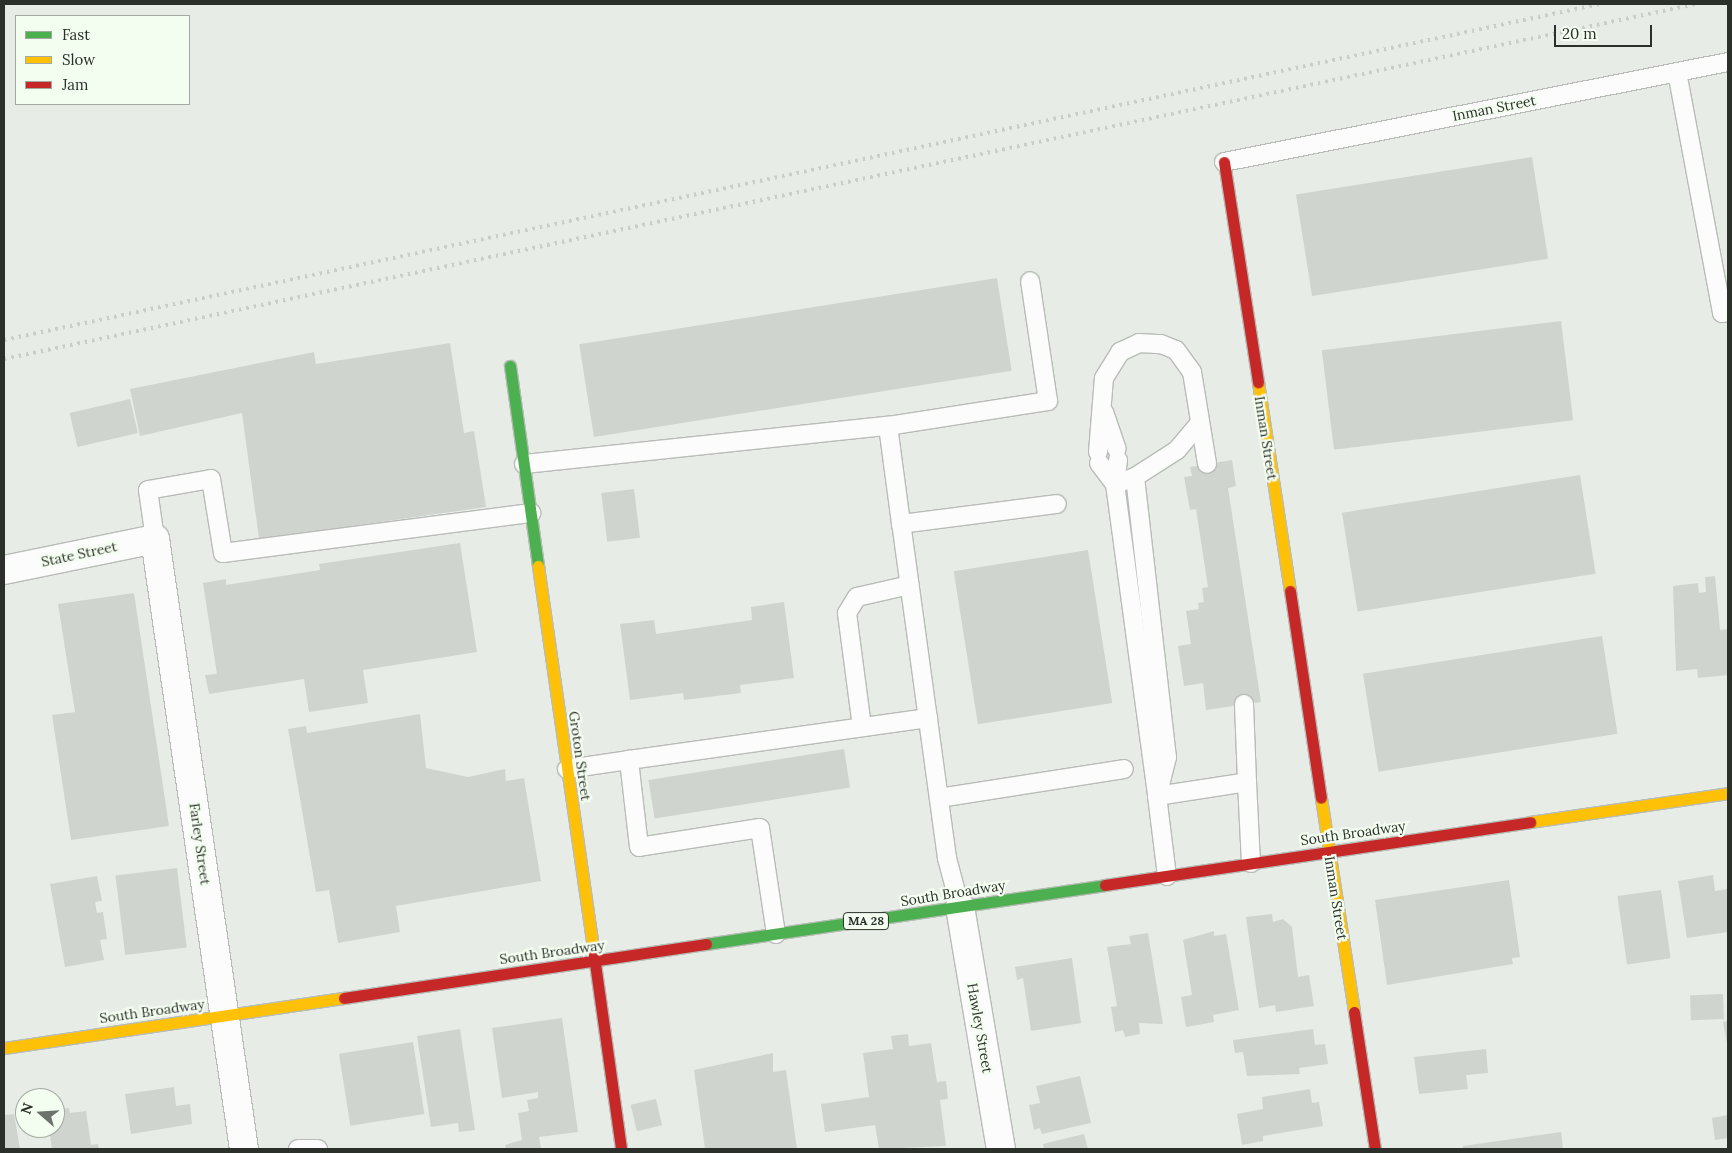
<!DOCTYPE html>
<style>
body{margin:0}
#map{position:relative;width:1732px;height:1153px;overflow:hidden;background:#e7ede6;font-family:Lora,serif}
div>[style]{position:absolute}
.building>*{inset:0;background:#cfd4cf;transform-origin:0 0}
.roads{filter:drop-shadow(1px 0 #b8bcb7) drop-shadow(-1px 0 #b8bcb7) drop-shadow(0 1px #b8bcb7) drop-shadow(0 -1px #b8bcb7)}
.lane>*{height:18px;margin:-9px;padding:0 9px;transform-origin:9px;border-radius:9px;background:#fbfcfb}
.street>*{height:28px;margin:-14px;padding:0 14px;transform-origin:14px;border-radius:14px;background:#fbfcfb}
.fast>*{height:11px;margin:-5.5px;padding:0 5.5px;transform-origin:5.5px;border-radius:5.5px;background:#4caf50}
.slow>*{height:11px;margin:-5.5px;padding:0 5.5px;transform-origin:5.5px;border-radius:5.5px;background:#ffc107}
.jam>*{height:11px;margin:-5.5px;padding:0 5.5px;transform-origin:5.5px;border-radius:5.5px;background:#c62828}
.rail>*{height:4px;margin-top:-2px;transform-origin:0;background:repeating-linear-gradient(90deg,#cbcdcb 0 2.5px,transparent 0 7.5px)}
span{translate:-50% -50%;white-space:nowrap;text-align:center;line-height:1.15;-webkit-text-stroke:4.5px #f3fdf0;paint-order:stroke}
.shield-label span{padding:1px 4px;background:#f3fdf0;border:1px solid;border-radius:4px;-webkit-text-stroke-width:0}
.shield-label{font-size:12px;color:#2c302b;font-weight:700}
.street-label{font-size:14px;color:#2c302b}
.frame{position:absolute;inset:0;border:5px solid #2c302b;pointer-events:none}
.legend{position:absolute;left:15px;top:15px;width:175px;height:90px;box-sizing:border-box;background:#f3fdf0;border:1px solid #a3aba1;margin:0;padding:6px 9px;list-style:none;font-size:15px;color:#2c302b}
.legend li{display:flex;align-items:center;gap:10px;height:25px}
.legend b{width:25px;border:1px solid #a3aba1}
.north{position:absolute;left:15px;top:1088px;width:50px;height:50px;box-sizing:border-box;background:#f3fdf0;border:1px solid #a3aba1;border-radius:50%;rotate:289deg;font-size:14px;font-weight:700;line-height:20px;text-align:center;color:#2c302b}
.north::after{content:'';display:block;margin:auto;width:18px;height:22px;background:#6d726c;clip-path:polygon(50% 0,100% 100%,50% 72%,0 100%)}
.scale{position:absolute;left:1554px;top:25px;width:98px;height:22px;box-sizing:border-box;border:2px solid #2c302b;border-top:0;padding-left:6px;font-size:15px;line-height:18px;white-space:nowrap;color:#2c302b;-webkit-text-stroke:4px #f3fdf0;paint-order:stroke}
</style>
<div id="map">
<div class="building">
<div style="left:1532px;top:157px;width:103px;height:239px;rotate:81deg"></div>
<div style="left:997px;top:278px;width:94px;height:423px;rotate:81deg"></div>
<div style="left:1561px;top:321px;width:100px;height:241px;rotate:83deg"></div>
<div style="clip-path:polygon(450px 343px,464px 433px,474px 431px,486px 507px,259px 539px,242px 413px,140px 436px,130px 389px,314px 352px,316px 364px)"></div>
<div style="left:130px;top:399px;width:35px;height:62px;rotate:77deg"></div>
<div style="clip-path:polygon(1232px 460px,1236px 486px,1228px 488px,1261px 702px,1206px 710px,1203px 683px,1184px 686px,1178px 646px,1191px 644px,1186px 611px,1199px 609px,1198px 603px,1204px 602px,1202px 588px,1208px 587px,1196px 509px,1190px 510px,1184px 477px,1192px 476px,1190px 467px)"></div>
<div style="left:1580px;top:475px;width:100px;height:241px;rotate:81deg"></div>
<div style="left:634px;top:489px;width:49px;height:33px;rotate:83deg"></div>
<div style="clip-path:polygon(460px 543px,477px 652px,363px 670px,368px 703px,309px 712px,304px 679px,209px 694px,205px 675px,217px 674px,203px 583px,226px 579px,226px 585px,320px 570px,319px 564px)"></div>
<div style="left:1088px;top:550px;width:155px;height:136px;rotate:81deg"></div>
<div style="clip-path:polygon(1715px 576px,1720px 630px,1728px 629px,1728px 675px,1698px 678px,1697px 669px,1676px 671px,1673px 586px,1698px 583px,1699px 593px,1706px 592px,1705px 577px)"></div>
<div style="clip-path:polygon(134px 593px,169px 826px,71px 840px,52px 715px,75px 712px,58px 604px)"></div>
<div style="clip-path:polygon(784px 602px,794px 678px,740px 685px,741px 693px,684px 700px,683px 693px,630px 700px,620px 624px,654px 620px,656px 634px,752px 620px,751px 607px)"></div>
<div style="left:1602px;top:636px;width:99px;height:242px;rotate:81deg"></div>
<div style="clip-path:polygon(420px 714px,426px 768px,468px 777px,505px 769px,506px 781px,524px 778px,541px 881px,396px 906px,400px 932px,338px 943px,329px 890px,316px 892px,288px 729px,306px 726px,307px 733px)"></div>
<div style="left:844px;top:749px;width:39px;height:198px;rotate:81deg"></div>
<div style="left:177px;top:868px;width:80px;height:62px;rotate:83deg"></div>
<div style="clip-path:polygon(1713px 875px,1715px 891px,1727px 889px,1728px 932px,1687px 938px,1678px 881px)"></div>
<div style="clip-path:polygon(97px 876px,102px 901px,95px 902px,97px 913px,103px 912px,107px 939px,100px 940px,104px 960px,65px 967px,50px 884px)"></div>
<div style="clip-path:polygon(1509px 880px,1520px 957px,1512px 958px,1513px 964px,1387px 985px,1375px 900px)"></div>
<div style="left:1661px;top:890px;width:69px;height:44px;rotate:82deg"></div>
<div style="clip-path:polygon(1272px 914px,1273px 922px,1283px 919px,1292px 927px,1298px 977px,1309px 975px,1314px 1006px,1276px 1012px,1275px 1005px,1259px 1008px,1246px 917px)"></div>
<div style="clip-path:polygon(1214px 931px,1214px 936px,1226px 934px,1239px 1010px,1213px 1015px,1214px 1022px,1186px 1027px,1181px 997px,1192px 995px,1183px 940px)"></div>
<div style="clip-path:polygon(1148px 933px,1163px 1024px,1139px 1023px,1140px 1034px,1125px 1037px,1123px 1030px,1115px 1032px,1111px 1007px,1117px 1006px,1107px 947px,1131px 944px,1129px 936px)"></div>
<div style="clip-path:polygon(1072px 958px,1081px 1023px,1031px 1031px,1023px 978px,1017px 980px,1015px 967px)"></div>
<div style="left:1723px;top:994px;width:25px;height:33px;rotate:88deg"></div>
<div style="clip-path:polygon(562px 1018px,578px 1132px,539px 1137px,541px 1149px,506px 1149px,505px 1145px,522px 1140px,518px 1113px,529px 1111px,527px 1100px,538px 1098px,538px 1092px,502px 1098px,492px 1028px)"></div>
<div style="clip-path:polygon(1728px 1021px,1728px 1043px,1727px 1043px,1723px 1022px)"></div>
<div style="clip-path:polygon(460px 1029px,475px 1130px,459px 1132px,458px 1123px,431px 1127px,417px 1036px)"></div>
<div style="clip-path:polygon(1313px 1029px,1315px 1045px,1325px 1044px,1328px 1064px,1299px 1068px,1300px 1074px,1247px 1076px,1243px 1052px,1235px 1053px,1233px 1040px)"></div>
<div style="clip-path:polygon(908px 1034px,909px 1046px,931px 1043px,937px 1082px,946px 1081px,948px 1099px,940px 1100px,946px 1146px,879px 1149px,875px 1125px,825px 1132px,821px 1104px,869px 1097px,863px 1053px,893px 1049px,891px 1036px)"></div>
<div style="left:413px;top:1042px;width:73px;height:75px;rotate:81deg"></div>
<div style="clip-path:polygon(1486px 1049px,1488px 1073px,1466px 1075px,1468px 1089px,1419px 1094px,1414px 1057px)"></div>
<div style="clip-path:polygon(773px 1053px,773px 1072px,786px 1070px,797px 1149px,705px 1149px,694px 1070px)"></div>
<div style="clip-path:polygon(1080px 1076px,1091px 1123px,1042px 1134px,1040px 1128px,1034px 1130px,1029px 1105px,1040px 1103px,1036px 1086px)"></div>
<div style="clip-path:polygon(174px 1087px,176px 1106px,190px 1104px,192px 1124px,131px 1134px,125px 1094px)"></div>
<div style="clip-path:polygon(1310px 1089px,1312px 1103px,1319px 1102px,1323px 1126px,1263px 1136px,1263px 1141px,1242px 1145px,1237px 1114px,1263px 1109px,1262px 1097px)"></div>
<div style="left:656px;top:1099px;width:27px;height:26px;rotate:77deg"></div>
<div style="clip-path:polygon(69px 1108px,70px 1113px,86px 1111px,91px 1145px,98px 1144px,99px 1149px,52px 1149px,49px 1128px,55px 1128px,55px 1110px)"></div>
<div style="clip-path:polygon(14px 1114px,20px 1149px,4px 1149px,4px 1115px)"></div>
<div style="clip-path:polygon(1728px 1115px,1728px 1138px,1715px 1140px,1712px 1118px)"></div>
<div style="clip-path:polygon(1561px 1132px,1563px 1149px,1463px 1149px,1463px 1146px)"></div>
<div style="clip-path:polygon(1084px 1134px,1088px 1149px,1044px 1149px,1043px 1144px)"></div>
</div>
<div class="roads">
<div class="lane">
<div style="left:1677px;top:72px;width:245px;rotate:79.4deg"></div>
<div style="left:1722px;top:313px;width:6px;rotate:-9deg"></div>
<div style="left:1224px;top:162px;width:514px;rotate:-11.22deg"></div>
<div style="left:1104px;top:412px;width:39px;rotate:71deg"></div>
<div style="left:888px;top:426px;width:99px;rotate:82.4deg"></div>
<div style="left:1098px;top:452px;width:74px;rotate:-85.4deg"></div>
<div style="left:1104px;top:378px;width:31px;rotate:-58deg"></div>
<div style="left:1120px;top:352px;width:21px;rotate:-25deg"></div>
<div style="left:1139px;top:343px;width:22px;rotate:3deg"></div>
<div style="left:1161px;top:344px;width:16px;rotate:22deg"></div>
<div style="left:1176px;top:350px;width:27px;rotate:54deg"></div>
<div style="left:1192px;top:372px;width:93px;rotate:80.7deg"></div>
<div style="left:1118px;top:460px;width:24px;rotate:97deg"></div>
<div style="left:1115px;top:484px;width:21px;rotate:-19deg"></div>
<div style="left:1135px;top:477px;width:50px;rotate:-32.7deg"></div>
<div style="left:1177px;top:450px;width:34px;rotate:-50deg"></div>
<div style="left:1099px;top:463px;width:26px;rotate:53deg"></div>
<div style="left:1115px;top:484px;width:315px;rotate:82.3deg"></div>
<div style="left:524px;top:464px;width:366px;rotate:-6deg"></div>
<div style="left:888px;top:426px;width:162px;rotate:-8.9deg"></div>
<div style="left:1048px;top:401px;width:121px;rotate:-98.5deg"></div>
<div style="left:1135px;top:477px;width:282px;rotate:83.5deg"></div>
<div style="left:1167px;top:757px;width:32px;rotate:104deg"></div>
<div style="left:155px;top:539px;width:49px;rotate:-98.1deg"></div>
<div style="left:148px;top:490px;width:64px;rotate:-9.9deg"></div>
<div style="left:211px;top:479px;width:75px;rotate:80.8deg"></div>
<div style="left:223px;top:553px;width:311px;rotate:-7.4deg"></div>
<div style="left:1244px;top:704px;width:78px;rotate:87.8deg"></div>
<div style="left:862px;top:727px;width:115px;rotate:-97.5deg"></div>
<div style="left:847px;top:613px;width:19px;rotate:-58deg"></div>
<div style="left:857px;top:597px;width:54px;rotate:-12.8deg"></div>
<div style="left:567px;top:769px;width:63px;rotate:-8.3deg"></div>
<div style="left:939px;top:798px;width:187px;rotate:-8.9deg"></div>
<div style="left:1167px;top:876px;width:81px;rotate:-97.1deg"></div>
<div style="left:1157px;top:796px;width:91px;rotate:-8.8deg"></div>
<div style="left:1247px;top:782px;width:81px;rotate:87.2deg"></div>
<div style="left:960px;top:907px;width:51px;rotate:-104.9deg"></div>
<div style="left:947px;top:858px;width:337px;rotate:-97.8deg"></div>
<div style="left:901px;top:524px;width:157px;rotate:-7.3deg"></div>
<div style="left:776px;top:934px;width:107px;rotate:-98.6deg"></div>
<div style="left:760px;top:828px;width:122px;rotate:171.1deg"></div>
<div style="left:639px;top:847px;width:88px;rotate:-96.6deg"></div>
<div style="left:629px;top:760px;width:302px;rotate:-8deg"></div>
<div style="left:298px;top:1149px;width:20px"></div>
</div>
<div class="street">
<div style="left:4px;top:570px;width:154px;rotate:-11.6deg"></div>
<div style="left:155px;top:539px;width:616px;rotate:81.7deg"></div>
<div style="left:960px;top:907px;width:245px;rotate:80.4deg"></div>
</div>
<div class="fast">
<div style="left:510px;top:366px;width:202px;rotate:82deg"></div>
<div style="left:706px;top:944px;width:403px;rotate:-8.4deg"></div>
</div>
<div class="slow">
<div style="left:1258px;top:382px;width:211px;rotate:81.3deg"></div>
<div style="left:538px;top:566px;width:387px;rotate:81.8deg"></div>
<div style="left:1321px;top:798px;width:217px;rotate:81.2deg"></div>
<div style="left:1530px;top:822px;width:200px;rotate:-8.3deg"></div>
<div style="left:4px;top:1048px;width:344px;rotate:-8.4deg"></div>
</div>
<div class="jam">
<div style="left:1224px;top:162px;width:223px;rotate:81.2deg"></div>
<div style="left:1290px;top:591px;width:209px;rotate:81.5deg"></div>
<div style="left:1105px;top:885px;width:430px;rotate:-8.4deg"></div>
<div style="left:593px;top:949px;width:202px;rotate:82deg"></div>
<div style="left:344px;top:998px;width:366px;rotate:-8.5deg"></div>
<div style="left:1354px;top:1012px;width:139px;rotate:81.3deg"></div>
</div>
</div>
<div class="rail">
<div style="left:4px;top:340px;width:1631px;rotate:-11.89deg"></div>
<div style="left:4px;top:359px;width:1729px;rotate:-11.85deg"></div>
</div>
<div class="shield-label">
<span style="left:866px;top:921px">MA 28</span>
</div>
<div class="street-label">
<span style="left:1494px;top:108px;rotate:-11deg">Inman Street</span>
<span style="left:1266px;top:438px;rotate:81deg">Inman Street</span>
<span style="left:79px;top:554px;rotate:-12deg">State Street</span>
<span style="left:580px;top:756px;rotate:82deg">Groton Street</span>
<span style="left:1353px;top:833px;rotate:-8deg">South Broadway</span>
<span style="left:200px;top:844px;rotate:82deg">Farley Street</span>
<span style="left:953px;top:893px;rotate:-9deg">South Broadway</span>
<span style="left:1336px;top:898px;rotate:81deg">Inman Street</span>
<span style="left:552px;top:952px;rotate:-8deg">South Broadway</span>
<span style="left:152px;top:1011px;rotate:-8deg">South Broadway</span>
<span style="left:980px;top:1028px;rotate:80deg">Hawley Street</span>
</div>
<div class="frame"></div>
<ul class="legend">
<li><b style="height:6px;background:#4caf50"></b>Fast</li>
<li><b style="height:6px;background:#ffc107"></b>Slow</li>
<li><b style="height:6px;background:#c62828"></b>Jam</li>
</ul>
<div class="north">N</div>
<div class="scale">20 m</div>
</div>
